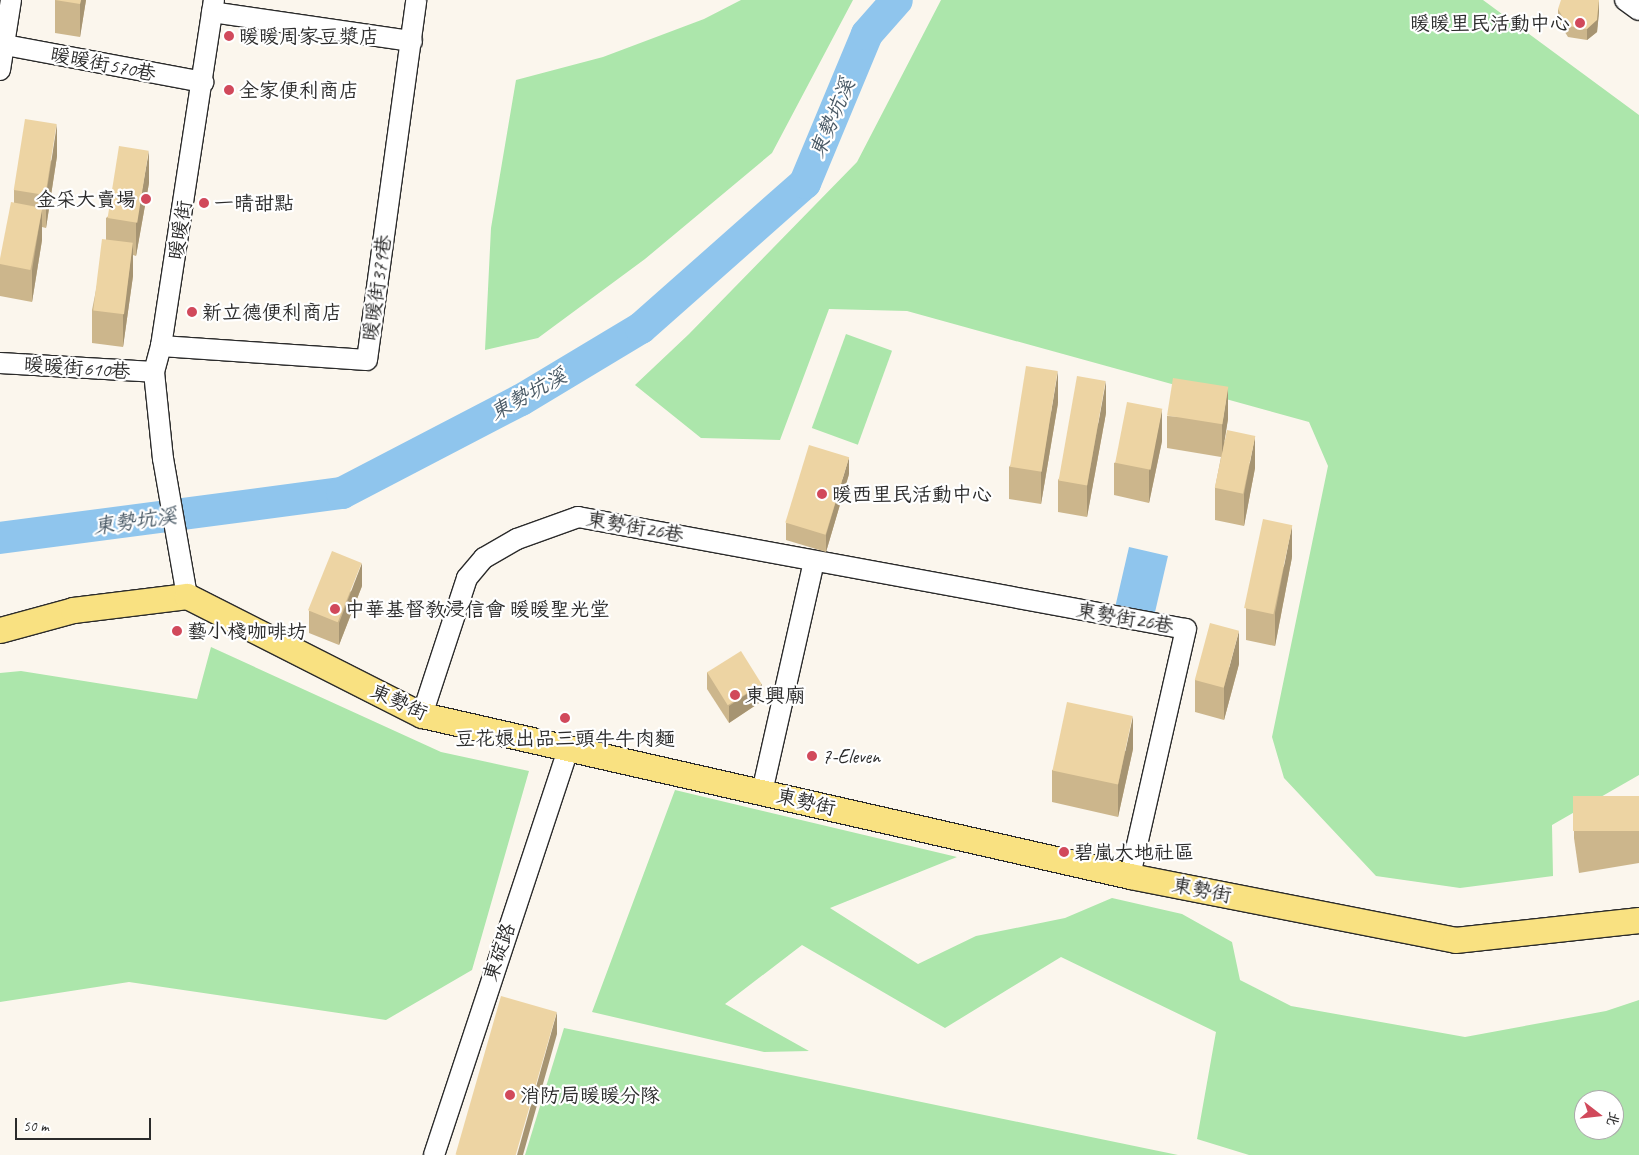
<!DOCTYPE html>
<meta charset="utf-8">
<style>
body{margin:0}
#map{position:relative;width:1639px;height:1155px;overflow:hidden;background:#fbf6ed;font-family:Caveat,"LXGW WenKai TC",sans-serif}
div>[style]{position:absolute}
.green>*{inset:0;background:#ace6ab;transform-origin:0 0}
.water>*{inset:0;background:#8fc5ed;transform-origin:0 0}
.river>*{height:32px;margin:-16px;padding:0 16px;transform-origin:16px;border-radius:16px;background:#8fc5ed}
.roads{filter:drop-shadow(1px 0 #2b2b2b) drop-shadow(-1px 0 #2b2b2b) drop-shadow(0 1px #2b2b2b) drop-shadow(0 -1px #2b2b2b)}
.minor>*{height:20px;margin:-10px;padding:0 10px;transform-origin:10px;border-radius:10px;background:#fff}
.major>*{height:25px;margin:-12.5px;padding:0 12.5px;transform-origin:12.5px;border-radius:12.5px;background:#f9e181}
.wall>*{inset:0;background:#ccb68c}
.shaded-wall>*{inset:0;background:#a69472}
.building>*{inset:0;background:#edd4a3;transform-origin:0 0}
.dots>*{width:14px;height:14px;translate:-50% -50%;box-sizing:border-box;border:2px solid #fff;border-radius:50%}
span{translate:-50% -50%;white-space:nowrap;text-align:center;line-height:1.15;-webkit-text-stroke:4.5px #fff;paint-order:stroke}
.poi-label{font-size:20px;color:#2b2b2b}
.right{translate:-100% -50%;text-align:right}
.left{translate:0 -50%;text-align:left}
.street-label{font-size:20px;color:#2b2b2b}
.water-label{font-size:21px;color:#495965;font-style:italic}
.north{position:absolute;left:1574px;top:1090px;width:50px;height:50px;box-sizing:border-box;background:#fff;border:1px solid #aaa;border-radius:50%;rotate:106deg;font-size:14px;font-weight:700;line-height:20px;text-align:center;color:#2b2b2b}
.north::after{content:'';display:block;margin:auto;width:18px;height:22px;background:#d1495b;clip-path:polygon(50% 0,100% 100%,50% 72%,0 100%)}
.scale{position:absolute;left:15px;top:1118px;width:136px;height:22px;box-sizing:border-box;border:2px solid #2b2b2b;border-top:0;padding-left:6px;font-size:15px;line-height:18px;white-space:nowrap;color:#2b2b2b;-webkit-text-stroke:4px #fff;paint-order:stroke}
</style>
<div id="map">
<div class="green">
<div style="clip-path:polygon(741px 0,853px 0,772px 153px,645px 259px,538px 338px,485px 350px,491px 228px,516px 80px,603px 57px,704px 19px)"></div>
<div style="clip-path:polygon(941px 0,1483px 0,1639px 115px,1639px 775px,1552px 825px,1553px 876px,1460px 888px,1376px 876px,1284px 778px,1272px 737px,1328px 466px,1309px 422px,907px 311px,829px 309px,780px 440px,701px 438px,635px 385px,689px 334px,857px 162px)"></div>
<div style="left:846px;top:334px;width:49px;height:100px;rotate:20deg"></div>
<div style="clip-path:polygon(211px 647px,441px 752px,529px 771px,472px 970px,386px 1020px,129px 982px,0 1002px,0 673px,21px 671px,197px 699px)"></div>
<div style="clip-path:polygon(evenodd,675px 790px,957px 857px,830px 908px,918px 964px,976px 936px,1065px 918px,1112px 898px,1182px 914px,1232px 942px,1240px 980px,1291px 1006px,1465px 1037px,1606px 1011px,1639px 1000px,1639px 1155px,1249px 1155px,1197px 1139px,1216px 1032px,1061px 957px,945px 1028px,802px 945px,725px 1004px,809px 1051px,764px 1052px,592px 1012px,675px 790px,1584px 1100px,1614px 1100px,1614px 1130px,1584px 1130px,1584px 1100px)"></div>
<div style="clip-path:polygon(564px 1028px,1178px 1155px,525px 1155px)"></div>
</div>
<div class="water">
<div style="left:1129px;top:547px;width:40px;height:60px;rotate:13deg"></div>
</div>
<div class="river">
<div style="left:0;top:538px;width:345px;rotate:-7.5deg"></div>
<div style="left:342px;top:493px;width:202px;rotate:-27.5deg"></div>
<div style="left:521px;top:400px;width:140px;rotate:-31deg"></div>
<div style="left:641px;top:328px;width:219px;rotate:-41.5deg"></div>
<div style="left:805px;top:183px;width:161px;rotate:-67.4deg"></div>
<div style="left:867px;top:34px;width:45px;rotate:-48.6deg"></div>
</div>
<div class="roads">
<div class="minor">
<div style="left:1625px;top:0;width:17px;rotate:36deg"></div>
<div style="left:212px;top:12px;width:202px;rotate:8.3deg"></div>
<div style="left:0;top:44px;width:207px;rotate:10.6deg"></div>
<div style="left:0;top:70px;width:71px;rotate:-81.1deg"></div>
<div style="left:161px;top:346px;width:206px;rotate:3.9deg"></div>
<div style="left:367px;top:360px;width:363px;rotate:-82.2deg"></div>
<div style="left:0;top:363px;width:154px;rotate:3.3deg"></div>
<div style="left:187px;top:596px;width:139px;rotate:-99.9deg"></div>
<div style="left:163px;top:459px;width:87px;rotate:-95.9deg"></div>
<div style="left:154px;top:372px;width:27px;rotate:-75deg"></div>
<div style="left:161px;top:346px;width:350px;rotate:-81.3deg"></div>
<div style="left:422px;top:715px;width:144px;rotate:-71.8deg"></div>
<div style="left:467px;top:578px;width:26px;rotate:-50deg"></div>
<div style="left:484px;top:558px;width:38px;rotate:-30deg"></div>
<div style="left:517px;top:539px;width:65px;rotate:-19.8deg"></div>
<div style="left:578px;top:517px;width:618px;rotate:10.44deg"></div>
<div style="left:1186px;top:629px;width:253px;rotate:102.8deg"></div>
<div style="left:762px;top:792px;width:236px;rotate:-77.3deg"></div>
<div style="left:434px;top:1155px;width:428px;rotate:-71.7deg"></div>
</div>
<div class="major">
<div style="left:0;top:630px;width:76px;rotate:-15.3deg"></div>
<div style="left:73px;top:610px;width:115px;rotate:-7deg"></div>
<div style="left:187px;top:596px;width:263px;rotate:26.9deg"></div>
<div style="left:422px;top:715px;width:726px;rotate:12.81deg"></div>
<div style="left:1130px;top:876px;width:331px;rotate:11.1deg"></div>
<div style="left:1455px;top:940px;width:185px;rotate:-6.2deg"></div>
</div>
</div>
<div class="wall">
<div style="clip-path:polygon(55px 0,86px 0,80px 37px,55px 33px)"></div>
<div style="clip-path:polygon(1558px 9px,1599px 12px,1597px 32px,1587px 40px,1568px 37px,1558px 21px)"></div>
<div style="clip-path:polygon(57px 156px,46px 228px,42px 227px,42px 240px,32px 302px,0 296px,0 264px,14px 203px,14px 190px)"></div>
<div style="clip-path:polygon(149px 183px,136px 256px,133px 255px,133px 276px,123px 347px,92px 343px,92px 310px,106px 240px,106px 218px)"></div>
<div style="clip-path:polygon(1058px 403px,1041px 504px,1009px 499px,1009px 467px)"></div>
<div style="clip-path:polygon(1106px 413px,1087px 517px,1058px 512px,1058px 480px)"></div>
<div style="clip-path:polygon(1167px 416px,1228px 419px,1224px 441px,1255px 468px,1244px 526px,1215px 520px,1215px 488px,1221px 457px,1167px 448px)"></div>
<div style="clip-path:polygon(1162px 441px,1149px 503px,1114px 495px,1114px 463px)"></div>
<div style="clip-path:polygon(849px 474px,826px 552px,786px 540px,786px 523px)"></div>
<div style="clip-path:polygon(1292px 557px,1275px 646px,1246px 640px,1246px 608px)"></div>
<div style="clip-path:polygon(362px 586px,339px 645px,309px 633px,309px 611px)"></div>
<div style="clip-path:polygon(1239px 664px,1224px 720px,1195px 712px,1195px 680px)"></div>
<div style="clip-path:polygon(707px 672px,762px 701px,729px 723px,707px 689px)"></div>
<div style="clip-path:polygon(1133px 749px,1118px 817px,1052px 802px,1052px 770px)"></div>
<div style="clip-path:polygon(1639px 796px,1639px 863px,1579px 873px,1574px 838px,1574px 806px)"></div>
</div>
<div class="shaded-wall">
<div style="clip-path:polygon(81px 0,86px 0,80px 37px,80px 4px)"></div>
<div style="clip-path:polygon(1599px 0,1599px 12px,1597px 32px,1587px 40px,1587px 29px)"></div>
<div style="clip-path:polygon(57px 124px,57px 156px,46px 228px,46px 196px)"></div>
<div style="clip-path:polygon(149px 151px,149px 183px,136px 256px,136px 223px)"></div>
<div style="clip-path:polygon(42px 208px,42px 240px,32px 302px,32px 270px)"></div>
<div style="clip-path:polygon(133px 243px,133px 276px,123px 347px,123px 315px)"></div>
<div style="clip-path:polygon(1058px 371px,1058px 403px,1041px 504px,1041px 472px)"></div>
<div style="clip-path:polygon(1106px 381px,1106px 413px,1087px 517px,1087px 485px)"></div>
<div style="clip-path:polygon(1228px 387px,1228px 419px,1222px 457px,1222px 425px)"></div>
<div style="clip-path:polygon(1162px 409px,1162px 441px,1149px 503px,1149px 471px)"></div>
<div style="clip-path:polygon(1255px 436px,1255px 468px,1244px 526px,1244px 494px)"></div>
<div style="clip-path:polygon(849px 457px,849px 474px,826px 552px,826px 535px)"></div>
<div style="clip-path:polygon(1292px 525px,1292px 557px,1275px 646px,1275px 613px)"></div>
<div style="clip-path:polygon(362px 563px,362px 586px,339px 645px,339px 623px)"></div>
<div style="clip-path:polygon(1239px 631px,1239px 664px,1224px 720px,1224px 687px)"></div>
<div style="clip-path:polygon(762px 684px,762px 701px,729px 723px,729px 706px)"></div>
<div style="clip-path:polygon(1133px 716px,1133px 749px,1118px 817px,1118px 785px)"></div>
<div style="clip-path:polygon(557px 1012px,557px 1034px,523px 1155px,517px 1155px)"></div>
</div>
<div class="building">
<div style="clip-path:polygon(55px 0,81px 0,80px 4px)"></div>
<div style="clip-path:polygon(1561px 0,1599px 0,1597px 20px,1587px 29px,1568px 26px,1558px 9px)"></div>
<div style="left:25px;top:119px;width:32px;height:72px;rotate:9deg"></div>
<div style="left:119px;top:146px;width:30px;height:73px;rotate:9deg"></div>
<div style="left:11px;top:202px;width:32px;height:63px;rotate:11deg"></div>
<div style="left:102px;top:239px;width:31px;height:72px;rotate:7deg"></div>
<div style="left:1026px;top:366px;width:32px;height:102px;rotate:9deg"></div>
<div style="left:1077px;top:376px;width:29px;height:106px;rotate:10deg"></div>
<div style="left:1173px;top:378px;width:56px;height:38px;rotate:9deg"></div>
<div style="left:1127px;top:402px;width:36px;height:62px;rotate:11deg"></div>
<div style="left:1227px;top:430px;width:29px;height:59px;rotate:12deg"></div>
<div style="left:809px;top:445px;width:42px;height:81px;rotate:17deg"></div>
<div style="left:1263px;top:519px;width:30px;height:91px;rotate:12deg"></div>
<div style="left:332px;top:551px;width:32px;height:64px;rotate:22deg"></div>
<div style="left:1210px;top:623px;width:30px;height:59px;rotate:15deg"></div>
<div style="left:741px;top:651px;width:39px;height:40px;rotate:58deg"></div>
<div style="left:1067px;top:702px;width:67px;height:70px;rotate:12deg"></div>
<div style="left:1639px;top:796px;width:35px;height:66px;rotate:90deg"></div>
<div style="left:501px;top:996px;width:58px;height:165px;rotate:16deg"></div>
</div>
<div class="dots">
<div style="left:1580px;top:23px;background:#d1495b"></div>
<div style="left:229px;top:36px;background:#d1495b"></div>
<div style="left:229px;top:90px;background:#d1495b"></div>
<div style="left:146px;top:199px;background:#d1495b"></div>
<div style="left:204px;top:203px;background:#d1495b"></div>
<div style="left:192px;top:312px;background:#d1495b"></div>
<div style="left:822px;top:494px;background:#d1495b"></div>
<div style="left:335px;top:609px;background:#d1495b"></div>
<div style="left:177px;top:631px;background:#d1495b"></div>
<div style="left:735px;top:695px;background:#d1495b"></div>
<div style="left:565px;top:718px;background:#d1495b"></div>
<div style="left:812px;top:756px;background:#d1495b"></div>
<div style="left:1064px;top:852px;background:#d1495b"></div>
<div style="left:510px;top:1095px;background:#d1495b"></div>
</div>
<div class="poi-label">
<span class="right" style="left:1570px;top:23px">暖暖里民活動中心</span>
<span class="left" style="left:239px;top:36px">暖暖周家豆漿店</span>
<span class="left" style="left:239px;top:90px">全家便利商店</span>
<span class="right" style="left:136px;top:199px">金采大賣場</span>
<span class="left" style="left:214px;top:203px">一晴甜點</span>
<span class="left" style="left:202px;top:312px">新立德便利商店</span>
<span class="left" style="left:832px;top:494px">暖西里民活動中心</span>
<span class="left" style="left:345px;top:609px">中華基督教浸信會 暖暖聖光堂</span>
<span class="left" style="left:187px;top:631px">藝小棧咖啡坊</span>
<span class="left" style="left:745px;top:695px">東興廟</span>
<span style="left:565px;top:738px">豆花娘出品三頭牛牛肉麵</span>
<span class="left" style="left:822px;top:756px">7-Eleven</span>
<span class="left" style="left:1074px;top:852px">碧嵐大地社區</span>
<span class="left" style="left:520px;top:1095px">消防局暖暖分隊</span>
</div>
<div class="street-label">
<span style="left:103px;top:64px;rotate:11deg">暖暖街570巷</span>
<span style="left:180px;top:230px;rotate:-81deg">暖暖街</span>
<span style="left:377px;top:288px;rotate:-82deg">暖暖街379巷</span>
<span style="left:77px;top:368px;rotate:4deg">暖暖街610巷</span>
<span style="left:635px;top:527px;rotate:10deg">東勢街26巷</span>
<span style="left:1125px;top:618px;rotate:10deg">東勢街26巷</span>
<span style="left:399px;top:702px;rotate:24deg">東勢街</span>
<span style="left:806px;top:802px;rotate:13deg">東勢街</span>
<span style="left:1202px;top:890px;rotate:11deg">東勢街</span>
<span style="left:499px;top:952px;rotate:-71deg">東碇路</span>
</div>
<div class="water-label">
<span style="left:832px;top:118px;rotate:-67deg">東勢坑溪</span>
<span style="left:528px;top:394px;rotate:-29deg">東勢坑溪</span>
<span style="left:135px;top:521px;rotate:-8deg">東勢坑溪</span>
</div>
<div class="north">北</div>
<div class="scale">50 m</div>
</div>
